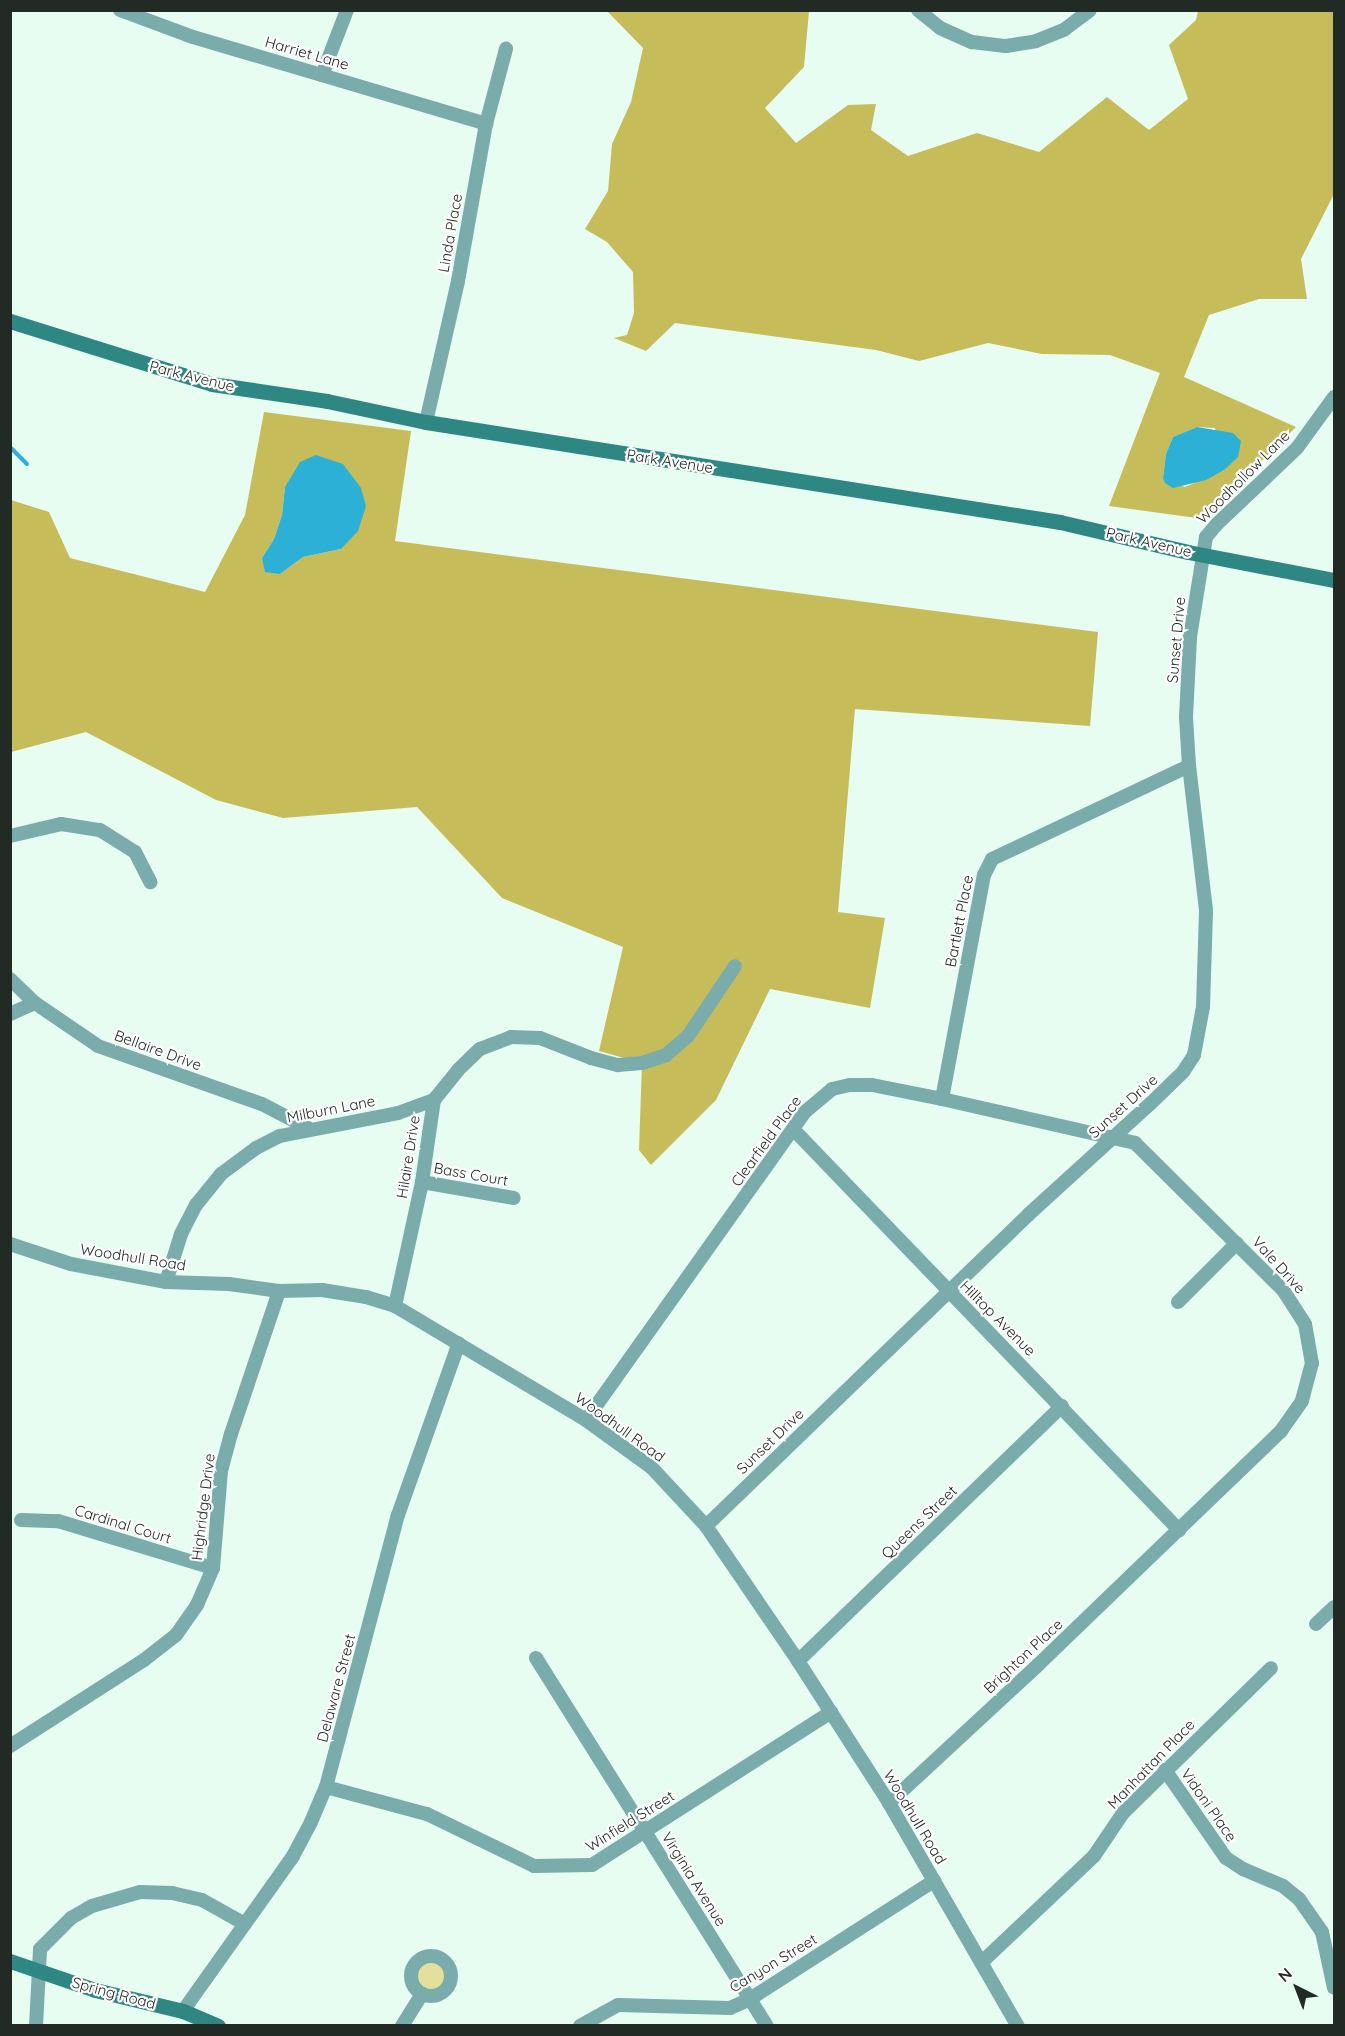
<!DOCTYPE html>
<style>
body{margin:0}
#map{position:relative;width:1345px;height:2036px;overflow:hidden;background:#e7fdf2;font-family:Quicksand,sans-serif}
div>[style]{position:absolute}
.green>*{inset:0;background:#e5df9d}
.round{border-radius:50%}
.forest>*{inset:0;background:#c7bc5a}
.water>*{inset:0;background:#2cb0d6}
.stream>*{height:4px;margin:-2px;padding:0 2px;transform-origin:2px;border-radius:2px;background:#2cb0d6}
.minor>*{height:14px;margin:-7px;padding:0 7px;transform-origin:7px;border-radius:7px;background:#79acaa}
.minor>.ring{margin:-7px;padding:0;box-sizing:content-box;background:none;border:14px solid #79acaa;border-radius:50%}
.secondary>*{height:15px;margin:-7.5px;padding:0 7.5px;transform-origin:7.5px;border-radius:7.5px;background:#2f8784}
span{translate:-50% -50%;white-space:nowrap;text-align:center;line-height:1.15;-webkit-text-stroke:4.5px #fff;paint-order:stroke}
.street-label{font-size:15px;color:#212a25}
.frame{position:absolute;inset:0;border:12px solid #212a25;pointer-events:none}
.north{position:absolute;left:1267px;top:1958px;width:60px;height:60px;-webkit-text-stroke:4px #fff;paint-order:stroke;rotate:318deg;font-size:16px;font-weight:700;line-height:24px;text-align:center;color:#212a25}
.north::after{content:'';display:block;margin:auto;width:21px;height:27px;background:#212a25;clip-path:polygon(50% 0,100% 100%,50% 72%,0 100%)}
</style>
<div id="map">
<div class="green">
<div class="round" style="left:415px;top:1961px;width:30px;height:30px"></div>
</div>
<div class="forest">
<div style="clip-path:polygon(evenodd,1331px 10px,1334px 12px,1334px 194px,1301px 259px,1307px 299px,1259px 299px,1209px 315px,1184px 377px,1296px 427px,1204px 519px,1109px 506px,1160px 373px,1110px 355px,1042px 354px,988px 343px,919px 361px,876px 350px,675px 323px,646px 351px,614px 338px,627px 335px,634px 313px,633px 272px,607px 242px,585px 229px,608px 191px,612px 144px,631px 102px,643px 48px,607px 11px,809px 11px,804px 67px,765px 108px,796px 143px,848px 105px,876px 104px,871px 130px,908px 156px,977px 133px,1039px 152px,1107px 97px,1149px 130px,1188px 99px,1169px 45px,1196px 20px,1198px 11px,1331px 10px,1197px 427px,1215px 428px,1224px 470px,1185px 487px,1163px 478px,1166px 454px,1173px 437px,1197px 427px)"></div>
<div style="clip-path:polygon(evenodd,264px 412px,411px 431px,395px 541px,1098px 632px,1090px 726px,855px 709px,838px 912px,885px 918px,870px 1008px,770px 989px,716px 1100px,651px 1165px,639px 1150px,642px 1063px,599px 1051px,623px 947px,502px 898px,417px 807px,283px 818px,216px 800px,86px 732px,11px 752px,11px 500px,49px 512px,70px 558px,205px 592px,245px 515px,264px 412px,285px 487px,341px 549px,303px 557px,280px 574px,262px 558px,274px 539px,282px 515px,285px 487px)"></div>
</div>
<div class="water">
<div style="clip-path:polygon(1197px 427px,1233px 433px,1241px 441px,1238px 457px,1224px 470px,1206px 480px,1173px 488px,1165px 483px,1163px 478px,1166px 454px,1173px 437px)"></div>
<div style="clip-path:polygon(316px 455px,343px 464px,361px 488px,366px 506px,358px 531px,341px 549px,303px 557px,280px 574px,265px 572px,262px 558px,274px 539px,282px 515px,285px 487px,300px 462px)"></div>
</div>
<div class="stream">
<div style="left:10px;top:447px;width:24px;rotate:45deg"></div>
</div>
<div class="minor">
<div style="left:120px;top:10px;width:78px;rotate:20.3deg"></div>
<div style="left:193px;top:37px;width:306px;rotate:16.5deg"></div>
<div style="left:918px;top:10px;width:28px;rotate:39deg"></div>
<div style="left:940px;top:28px;width:35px;rotate:24deg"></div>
<div style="left:972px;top:42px;width:34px;rotate:7deg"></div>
<div style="left:1006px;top:46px;width:30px;rotate:-9deg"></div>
<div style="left:1036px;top:41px;width:31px;rotate:-22deg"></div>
<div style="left:1065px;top:29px;width:31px;rotate:-37deg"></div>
<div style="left:322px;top:75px;width:70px;rotate:-69deg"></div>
<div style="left:426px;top:422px;width:145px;rotate:-77.2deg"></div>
<div style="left:458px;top:281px;width:159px;rotate:-79.9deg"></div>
<div style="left:486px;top:124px;width:78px;rotate:-75.1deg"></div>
<div style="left:10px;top:836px;width:52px;rotate:-13.2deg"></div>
<div style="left:61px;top:824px;width:39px;rotate:9deg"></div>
<div style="left:100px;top:830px;width:41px;rotate:32.2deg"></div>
<div style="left:135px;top:852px;width:34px;rotate:63deg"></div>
<div style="left:10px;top:979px;width:35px;rotate:44deg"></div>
<div style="left:35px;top:1003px;width:76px;rotate:34.3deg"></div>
<div style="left:98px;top:1046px;width:174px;rotate:19.5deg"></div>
<div style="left:262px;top:1104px;width:52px;rotate:27.6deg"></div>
<div style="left:10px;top:1014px;width:27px;rotate:-24deg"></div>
<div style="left:942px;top:1099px;width:228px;rotate:-79.4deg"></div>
<div style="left:984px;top:875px;width:18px;rotate:-63deg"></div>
<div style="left:992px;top:859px;width:218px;rotate:-25.3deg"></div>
<div style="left:793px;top:1129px;width:557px;rotate:46.09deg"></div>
<div style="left:422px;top:1182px;width:93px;rotate:9.9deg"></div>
<div style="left:10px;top:1244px;width:64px;rotate:18.2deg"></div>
<div style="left:71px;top:1264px;width:97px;rotate:10.7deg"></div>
<div style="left:166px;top:1282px;width:63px;rotate:1.8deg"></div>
<div style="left:229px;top:1284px;width:50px;rotate:8deg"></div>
<div style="left:279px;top:1291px;width:43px;rotate:-1.3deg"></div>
<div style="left:322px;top:1290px;width:45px;rotate:9deg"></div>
<div style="left:366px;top:1297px;width:30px;rotate:17deg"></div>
<div style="left:395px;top:1306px;width:222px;rotate:30.8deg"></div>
<div style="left:586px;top:1420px;width:82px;rotate:36deg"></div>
<div style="left:652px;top:1468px;width:79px;rotate:47deg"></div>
<div style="left:706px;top:1526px;width:163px;rotate:55.7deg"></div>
<div style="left:798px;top:1661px;width:169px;rotate:57.3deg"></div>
<div style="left:889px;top:1803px;width:258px;rotate:60deg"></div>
<div style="left:166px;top:1282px;width:50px;rotate:-72.6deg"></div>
<div style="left:181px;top:1234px;width:33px;rotate:-63deg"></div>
<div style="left:196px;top:1205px;width:40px;rotate:-51deg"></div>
<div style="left:221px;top:1174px;width:44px;rotate:-36.6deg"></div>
<div style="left:256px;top:1148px;width:27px;rotate:-27deg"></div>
<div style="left:280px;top:1136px;width:120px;rotate:-11deg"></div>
<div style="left:398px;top:1113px;width:38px;rotate:-20deg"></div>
<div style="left:1178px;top:1302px;width:83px;rotate:-45deg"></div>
<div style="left:395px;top:1306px;width:127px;rotate:-77.7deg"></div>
<div style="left:422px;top:1182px;width:83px;rotate:-81.7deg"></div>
<div style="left:434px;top:1100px;width:38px;rotate:-51deg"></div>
<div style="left:458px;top:1070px;width:30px;rotate:-44deg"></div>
<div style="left:480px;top:1049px;width:33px;rotate:-21deg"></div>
<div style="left:511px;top:1037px;width:29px;rotate:2deg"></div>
<div style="left:540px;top:1038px;width:55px;rotate:21.4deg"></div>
<div style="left:591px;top:1058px;width:28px;rotate:15deg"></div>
<div style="left:618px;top:1065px;width:24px;rotate:-5deg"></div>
<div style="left:642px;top:1063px;width:25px;rotate:-18deg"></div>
<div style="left:666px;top:1055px;width:29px;rotate:-41deg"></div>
<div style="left:688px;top:1036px;width:84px;rotate:-56.1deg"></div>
<div style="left:586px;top:1420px;width:379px;rotate:-54.6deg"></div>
<div style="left:806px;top:1111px;width:34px;rotate:-40deg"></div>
<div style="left:832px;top:1089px;width:18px;rotate:-13deg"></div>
<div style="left:850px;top:1085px;width:22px"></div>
<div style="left:872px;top:1085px;width:71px;rotate:11.3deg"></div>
<div style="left:942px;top:1099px;width:198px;rotate:12.8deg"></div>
<div style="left:1135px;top:1143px;width:209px;rotate:44.8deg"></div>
<div style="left:1283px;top:1290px;width:40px;rotate:57.1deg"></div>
<div style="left:1305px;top:1324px;width:40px;rotate:80deg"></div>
<div style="left:1312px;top:1363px;width:39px;rotate:105deg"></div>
<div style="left:1302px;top:1401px;width:37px;rotate:125deg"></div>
<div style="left:1281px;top:1431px;width:337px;rotate:136.1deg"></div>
<div style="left:1038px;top:1665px;width:203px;rotate:137.2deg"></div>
<div style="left:21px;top:1520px;width:37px;rotate:2deg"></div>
<div style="left:58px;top:1521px;width:162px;rotate:16.9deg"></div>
<div style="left:706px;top:1526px;width:449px;rotate:-44deg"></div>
<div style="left:1029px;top:1214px;width:164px;rotate:-42.3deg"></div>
<div style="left:1150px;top:1104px;width:46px;rotate:-44.1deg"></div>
<div style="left:1183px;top:1072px;width:20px;rotate:-57deg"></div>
<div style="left:1194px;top:1055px;width:49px;rotate:-79.4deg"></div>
<div style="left:1203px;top:1007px;width:97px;rotate:-88.2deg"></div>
<div style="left:1206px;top:910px;width:145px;rotate:-96.7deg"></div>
<div style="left:1189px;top:766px;width:49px;rotate:-93.5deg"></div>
<div style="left:1186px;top:717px;width:80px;rotate:-87.1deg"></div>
<div style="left:1190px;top:637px;width:101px;rotate:-80.9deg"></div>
<div style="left:1206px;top:537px;width:17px;rotate:-50deg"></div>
<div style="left:1217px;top:524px;width:110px;rotate:-43.5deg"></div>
<div style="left:1297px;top:448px;width:63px;rotate:-54deg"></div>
<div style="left:1316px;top:1624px;width:25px;rotate:-43deg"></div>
<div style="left:536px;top:1658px;width:434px;rotate:57.9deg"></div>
<div style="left:798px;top:1661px;width:367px;rotate:-44deg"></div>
<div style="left:10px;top:1746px;width:159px;rotate:-32.7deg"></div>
<div style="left:144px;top:1660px;width:41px;rotate:-38deg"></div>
<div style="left:176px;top:1635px;width:37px;rotate:-55deg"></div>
<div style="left:197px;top:1605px;width:40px;rotate:-66.6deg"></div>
<div style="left:213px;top:1568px;width:97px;rotate:-85.3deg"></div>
<div style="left:221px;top:1471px;width:38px;rotate:-75deg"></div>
<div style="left:231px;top:1434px;width:151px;rotate:-71.4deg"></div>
<div style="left:1165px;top:1770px;width:107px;rotate:55.3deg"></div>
<div style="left:1226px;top:1858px;width:20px;rotate:33deg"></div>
<div style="left:1243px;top:1869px;width:43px;rotate:23deg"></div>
<div style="left:1283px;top:1886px;width:21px;rotate:39deg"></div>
<div style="left:1299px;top:1899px;width:40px;rotate:55.1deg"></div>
<div style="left:1322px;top:1932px;width:57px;rotate:77.9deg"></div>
<div style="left:326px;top:1787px;width:105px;rotate:15deg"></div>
<div style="left:427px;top:1814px;width:119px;rotate:25.9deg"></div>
<div style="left:534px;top:1866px;width:58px;rotate:-1deg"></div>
<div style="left:592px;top:1865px;width:284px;rotate:-32.6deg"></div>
<div class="ring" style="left:411px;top:1956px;width:26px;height:26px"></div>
<div style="left:982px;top:1962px;width:154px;rotate:-43.4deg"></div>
<div style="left:1094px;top:1856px;width:52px;rotate:-56deg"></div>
<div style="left:1123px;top:1813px;width:207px;rotate:-44.4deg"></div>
<div style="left:183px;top:2011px;width:190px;rotate:-54.6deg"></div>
<div style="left:293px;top:1856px;width:38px;rotate:-62deg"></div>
<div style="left:311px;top:1822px;width:38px;rotate:-67deg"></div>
<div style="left:326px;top:1787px;width:281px;rotate:-75.2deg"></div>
<div style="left:398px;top:1515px;width:182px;rotate:-70.5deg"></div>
<div style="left:36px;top:2026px;width:77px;rotate:-87deg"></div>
<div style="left:40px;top:1949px;width:44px;rotate:-45deg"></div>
<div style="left:71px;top:1918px;width:24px;rotate:-30deg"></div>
<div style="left:92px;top:1906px;width:50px;rotate:-16.3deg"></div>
<div style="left:140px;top:1892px;width:32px;rotate:2deg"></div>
<div style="left:172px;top:1893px;width:31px;rotate:13deg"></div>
<div style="left:202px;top:1900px;width:49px;rotate:29.2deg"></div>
<div style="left:402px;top:2026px;width:38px;rotate:-58deg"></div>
<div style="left:580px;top:2026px;width:43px;rotate:-28.9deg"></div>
<div style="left:618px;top:2005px;width:112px;rotate:1.5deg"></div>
<div style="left:730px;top:2008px;width:22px;rotate:-24deg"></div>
<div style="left:750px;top:1999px;width:219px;rotate:-32.7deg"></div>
</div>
<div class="secondary">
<div style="left:10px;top:321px;width:212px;rotate:17.3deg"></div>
<div style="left:212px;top:384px;width:116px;rotate:8.4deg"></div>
<div style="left:327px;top:401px;width:101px;rotate:12deg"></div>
<div style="left:426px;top:422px;width:642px;rotate:8.96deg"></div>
<div style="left:1060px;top:522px;width:131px;rotate:13.2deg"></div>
<div style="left:1188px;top:552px;width:149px;rotate:10.9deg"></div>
<div style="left:10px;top:1961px;width:90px;rotate:18.8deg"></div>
<div style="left:95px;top:1990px;width:90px;rotate:13.4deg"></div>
<div style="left:183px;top:2011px;width:38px;rotate:23deg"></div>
</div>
<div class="street-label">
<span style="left:307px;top:53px;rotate:16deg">Harriet Lane</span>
<span style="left:450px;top:233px;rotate:-80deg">Linda Place</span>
<span style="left:192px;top:376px;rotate:14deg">Park Avenue</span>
<span style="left:670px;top:461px;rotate:9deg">Park Avenue</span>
<span style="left:1243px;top:477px;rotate:-45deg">Woodhollow Lane</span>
<span style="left:1149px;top:542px;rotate:13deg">Park Avenue</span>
<span style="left:1176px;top:640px;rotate:-85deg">Sunset Drive</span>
<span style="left:959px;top:921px;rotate:-79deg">Bartlett Place</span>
<span style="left:158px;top:1050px;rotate:20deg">Bellaire Drive</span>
<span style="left:1123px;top:1106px;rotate:-42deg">Sunset Drive</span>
<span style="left:331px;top:1109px;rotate:-11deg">Milburn Lane</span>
<span style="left:766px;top:1141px;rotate:-54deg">Clearfield Place</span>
<span style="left:408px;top:1157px;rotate:-81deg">Hilaire Drive</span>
<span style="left:471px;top:1174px;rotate:10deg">Bass Court</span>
<span style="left:133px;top:1257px;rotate:9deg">Woodhull Road</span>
<span style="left:1279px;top:1265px;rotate:48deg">Vale Drive</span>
<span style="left:998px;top:1318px;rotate:45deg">Hilltop Avenue</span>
<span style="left:620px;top:1427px;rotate:36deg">Woodhull Road</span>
<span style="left:770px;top:1441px;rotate:-44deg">Sunset Drive</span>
<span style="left:203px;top:1507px;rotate:-83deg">Highridge Drive</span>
<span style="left:919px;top:1522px;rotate:-44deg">Queens Street</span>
<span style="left:123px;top:1524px;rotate:17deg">Cardinal Court</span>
<span style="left:1023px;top:1656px;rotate:-43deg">Brighton Place</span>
<span style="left:336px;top:1688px;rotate:-75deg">Delaware Street</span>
<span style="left:1151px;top:1764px;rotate:-46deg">Manhattan Place</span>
<span style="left:1209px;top:1805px;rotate:55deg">Vidoni Place</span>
<span style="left:915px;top:1817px;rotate:59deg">Woodhull Road</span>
<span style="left:630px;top:1821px;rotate:-32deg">Winfield Street</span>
<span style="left:694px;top:1879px;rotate:58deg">Virginia Avenue</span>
<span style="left:773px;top:1963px;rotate:-31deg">Canyon Street</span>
<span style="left:114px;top:1993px;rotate:15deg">Spring Road</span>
</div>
<div class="frame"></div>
<div class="north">N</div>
</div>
